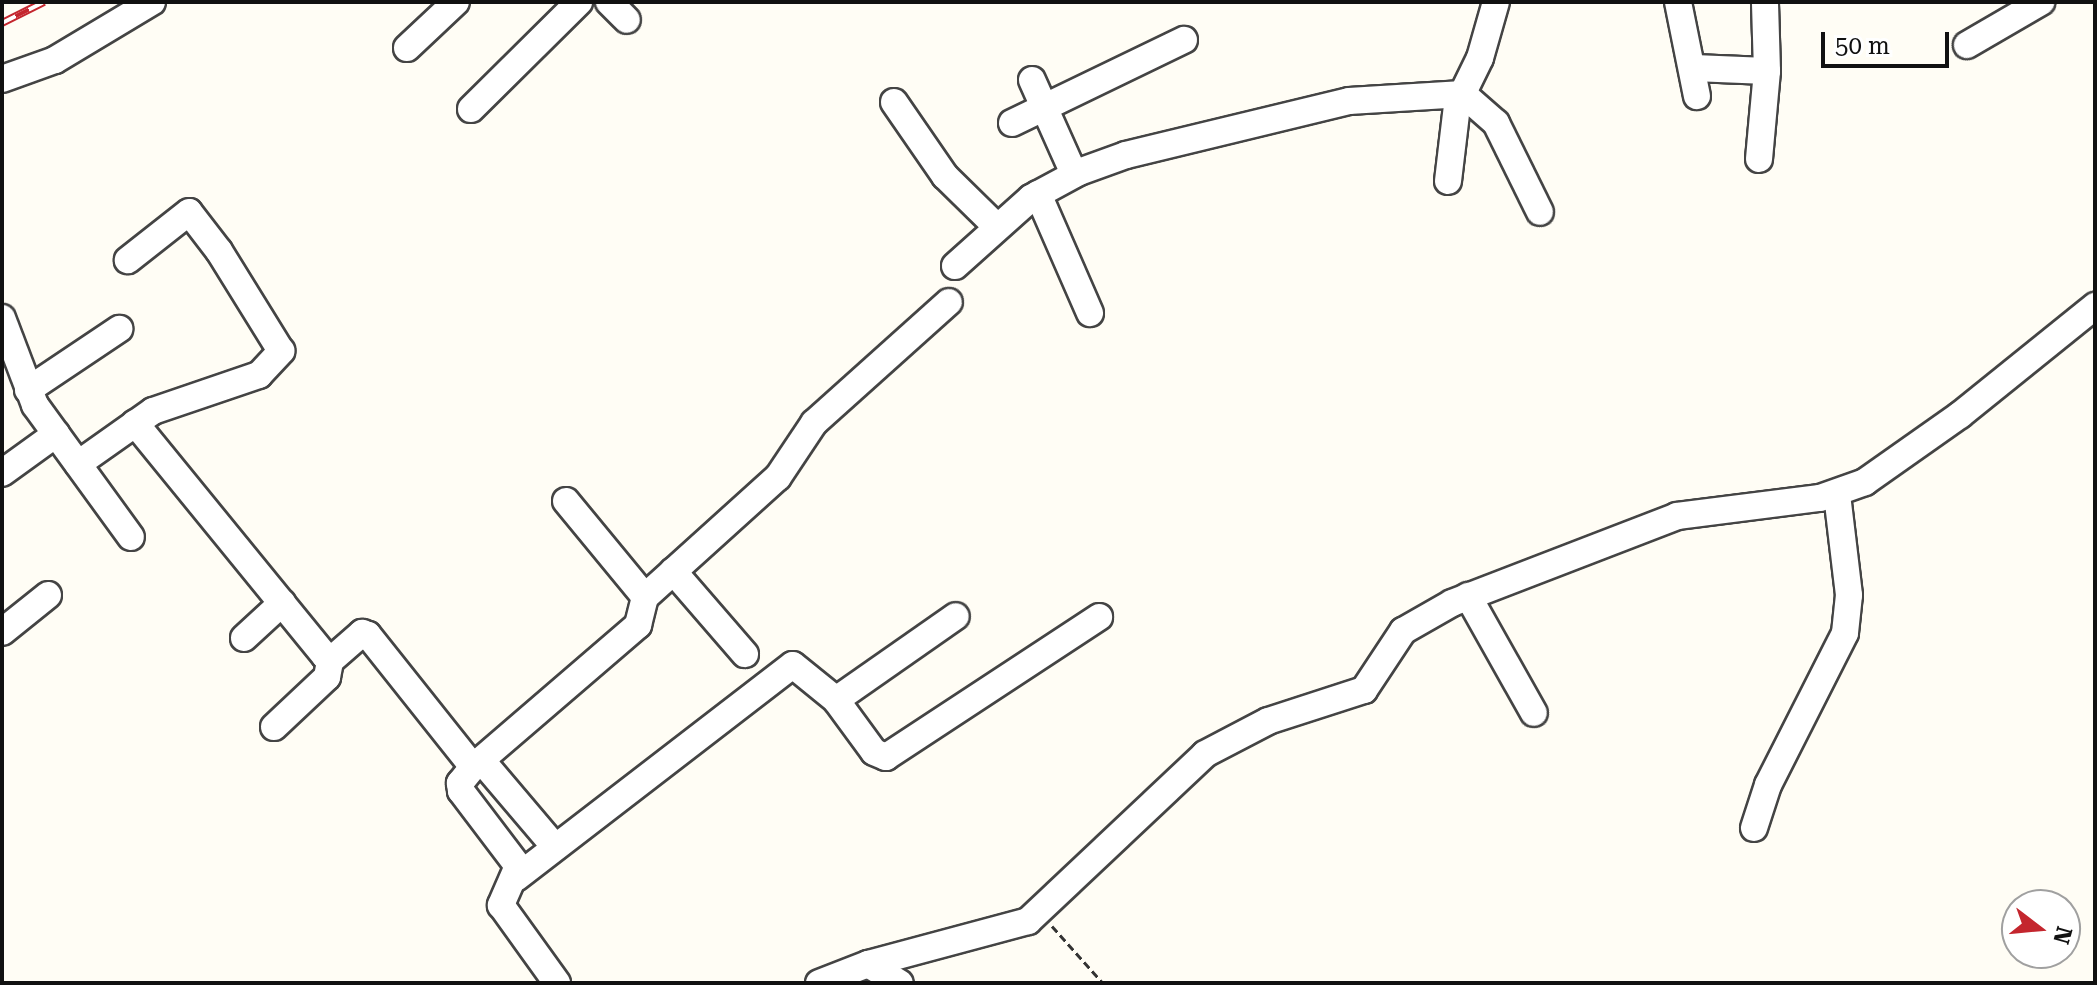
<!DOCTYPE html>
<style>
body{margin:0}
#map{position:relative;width:2097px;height:985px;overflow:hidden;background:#fffdf5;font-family:"Roboto Serif",serif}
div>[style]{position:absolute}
.path>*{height:3px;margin-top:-1.5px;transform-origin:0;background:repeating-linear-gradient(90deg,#333 0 8px,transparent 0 12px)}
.roads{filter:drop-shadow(2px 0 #444) drop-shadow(-2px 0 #444) drop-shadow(0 2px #444) drop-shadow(0 -2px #444)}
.minor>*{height:26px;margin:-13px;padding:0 13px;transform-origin:13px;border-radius:13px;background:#fff}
.rail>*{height:8px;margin-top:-4px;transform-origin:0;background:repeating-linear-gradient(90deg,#fff 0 15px,#c4262e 0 30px);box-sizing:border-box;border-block:2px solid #c4262e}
span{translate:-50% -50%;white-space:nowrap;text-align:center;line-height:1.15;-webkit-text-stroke:8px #fff;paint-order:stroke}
.frame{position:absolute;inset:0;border:4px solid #111;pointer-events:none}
.north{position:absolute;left:2001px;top:889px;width:80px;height:80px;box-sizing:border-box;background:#fff;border:2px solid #a0a0a0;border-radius:50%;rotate:106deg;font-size:22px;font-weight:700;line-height:32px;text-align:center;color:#111}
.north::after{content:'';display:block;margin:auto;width:28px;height:36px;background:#c4262e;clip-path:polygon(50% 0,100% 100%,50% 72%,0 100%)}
.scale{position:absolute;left:1821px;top:32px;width:128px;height:36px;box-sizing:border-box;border:4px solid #111;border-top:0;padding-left:10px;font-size:24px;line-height:28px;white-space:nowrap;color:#111;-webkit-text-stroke:6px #fff;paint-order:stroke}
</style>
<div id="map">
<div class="path">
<div style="left:1052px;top:926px;width:76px;rotate:48.2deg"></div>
</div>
<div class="roads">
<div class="minor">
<div style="left:609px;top:2px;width:25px;rotate:45deg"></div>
<div style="left:1678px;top:2px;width:96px;rotate:78.6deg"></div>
<div style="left:1967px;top:45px;width:86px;rotate:-30.2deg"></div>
<div style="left:407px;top:48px;width:67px;rotate:-43.2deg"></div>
<div style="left:1694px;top:68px;width:73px;rotate:2.4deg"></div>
<div style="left:2px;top:79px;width:56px;rotate:-19.7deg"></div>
<div style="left:55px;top:60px;width:113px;rotate:-30.9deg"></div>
<div style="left:1032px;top:80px;width:103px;rotate:65.9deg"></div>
<div style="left:894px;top:102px;width:90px;rotate:55.4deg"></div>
<div style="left:945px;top:176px;width:71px;rotate:44.4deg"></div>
<div style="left:471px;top:109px;width:152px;rotate:-44.7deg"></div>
<div style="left:1012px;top:123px;width:191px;rotate:-25.8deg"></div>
<div style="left:1759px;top:159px;width:88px;rotate:-84.8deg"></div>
<div style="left:1767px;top:71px;width:69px;rotate:-91.7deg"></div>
<div style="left:1448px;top:181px;width:77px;rotate:-83.2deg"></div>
<div style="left:1457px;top:105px;width:52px;rotate:-63.9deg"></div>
<div style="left:1480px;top:58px;width:58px;rotate:-74.1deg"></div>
<div style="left:1038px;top:194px;width:130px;rotate:66.4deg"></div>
<div style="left:955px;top:266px;width:102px;rotate:-41.8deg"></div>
<div style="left:1031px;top:198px;width:55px;rotate:-28.4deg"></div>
<div style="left:1079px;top:172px;width:50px;rotate:-19.9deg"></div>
<div style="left:1126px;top:155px;width:229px;rotate:-13.6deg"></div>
<div style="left:1349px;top:101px;width:114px;rotate:-3.5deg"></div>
<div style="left:1463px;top:94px;width:44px;rotate:41.3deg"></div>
<div style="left:1496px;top:123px;width:99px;rotate:63.7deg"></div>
<div style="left:2px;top:318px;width:93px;rotate:69.2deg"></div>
<div style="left:35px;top:405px;width:163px;rotate:54deg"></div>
<div style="left:28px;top:390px;width:110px;rotate:-33.8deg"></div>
<div style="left:135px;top:423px;width:301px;rotate:50.8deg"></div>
<div style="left:325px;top:656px;width:7px;rotate:45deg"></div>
<div style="left:330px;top:661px;width:43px;rotate:-41.2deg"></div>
<div style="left:362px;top:633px;width:6px;rotate:18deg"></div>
<div style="left:368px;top:635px;width:169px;rotate:51.5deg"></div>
<div style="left:473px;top:767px;width:218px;rotate:-40.7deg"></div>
<div style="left:638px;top:625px;width:29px;rotate:-76deg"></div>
<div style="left:645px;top:597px;width:179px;rotate:-42.1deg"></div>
<div style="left:778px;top:477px;width:65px;rotate:-56.3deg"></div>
<div style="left:814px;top:423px;width:181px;rotate:-41.9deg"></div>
<div style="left:78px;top:464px;width:92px;rotate:-35.2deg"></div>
<div style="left:153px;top:411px;width:112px;rotate:-18.8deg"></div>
<div style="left:259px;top:375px;width:33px;rotate:-47deg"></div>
<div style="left:281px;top:351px;width:118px;rotate:-121.8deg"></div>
<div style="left:219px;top:251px;width:49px;rotate:-127.6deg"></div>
<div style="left:189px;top:212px;width:78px;rotate:141.8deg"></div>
<div style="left:2px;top:473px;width:67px;rotate:-35.8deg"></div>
<div style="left:566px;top:501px;width:124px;rotate:50.5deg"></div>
<div style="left:673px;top:571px;width:110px;rotate:49.1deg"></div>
<div style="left:1468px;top:596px;width:134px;rotate:60.6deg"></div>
<div style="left:2px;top:632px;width:59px;rotate:-38.8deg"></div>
<div style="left:244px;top:638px;width:52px;rotate:-42.6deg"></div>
<div style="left:836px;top:700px;width:64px;rotate:53.8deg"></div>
<div style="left:874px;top:752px;width:13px;rotate:23deg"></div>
<div style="left:886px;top:757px;width:255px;rotate:-33.3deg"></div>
<div style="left:274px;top:727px;width:73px;rotate:-43.3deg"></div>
<div style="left:327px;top:677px;width:16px;rotate:-79deg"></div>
<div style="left:482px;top:761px;width:113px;rotate:49.7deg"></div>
<div style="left:473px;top:767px;width:21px;rotate:129deg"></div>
<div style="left:460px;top:783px;width:8px;rotate:83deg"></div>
<div style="left:461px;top:791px;width:94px;rotate:52.8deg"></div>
<div style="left:518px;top:866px;width:43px;rotate:113.6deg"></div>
<div style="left:501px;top:905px;width:96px;rotate:54.3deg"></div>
<div style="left:1754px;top:828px;width:45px;rotate:-72deg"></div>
<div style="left:1768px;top:785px;width:170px;rotate:-63.1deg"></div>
<div style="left:1845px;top:633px;width:38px;rotate:-84deg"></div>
<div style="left:1849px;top:595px;width:101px;rotate:-96.8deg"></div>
<div style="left:516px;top:878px;width:349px;rotate:-37.6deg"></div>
<div style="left:793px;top:665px;width:55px;rotate:39.1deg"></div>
<div style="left:836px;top:700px;width:146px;rotate:-35deg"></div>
<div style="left:868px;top:964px;width:37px;rotate:31deg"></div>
<div style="left:819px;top:983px;width:53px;rotate:-21.2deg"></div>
<div style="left:868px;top:964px;width:166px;rotate:-15deg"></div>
<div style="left:1028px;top:921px;width:243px;rotate:-43.3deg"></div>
<div style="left:1205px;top:754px;width:71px;rotate:-27.6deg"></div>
<div style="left:1268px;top:721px;width:101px;rotate:-17.9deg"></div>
<div style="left:1364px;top:690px;width:71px;rotate:-56.5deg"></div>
<div style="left:1403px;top:631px;width:56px;rotate:-29.7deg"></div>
<div style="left:1452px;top:603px;width:241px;rotate:-21.1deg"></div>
<div style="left:1677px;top:516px;width:144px;rotate:-7.2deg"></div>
<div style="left:1820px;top:498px;width:48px;rotate:-19.6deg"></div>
<div style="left:1865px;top:482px;width:116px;rotate:-35.2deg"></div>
<div style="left:1960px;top:415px;width:174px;rotate:-38.9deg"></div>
</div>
</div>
<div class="rail">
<div style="left:2px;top:23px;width:47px;rotate:-26.6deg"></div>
</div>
<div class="frame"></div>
<div class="north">N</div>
<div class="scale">50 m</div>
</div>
